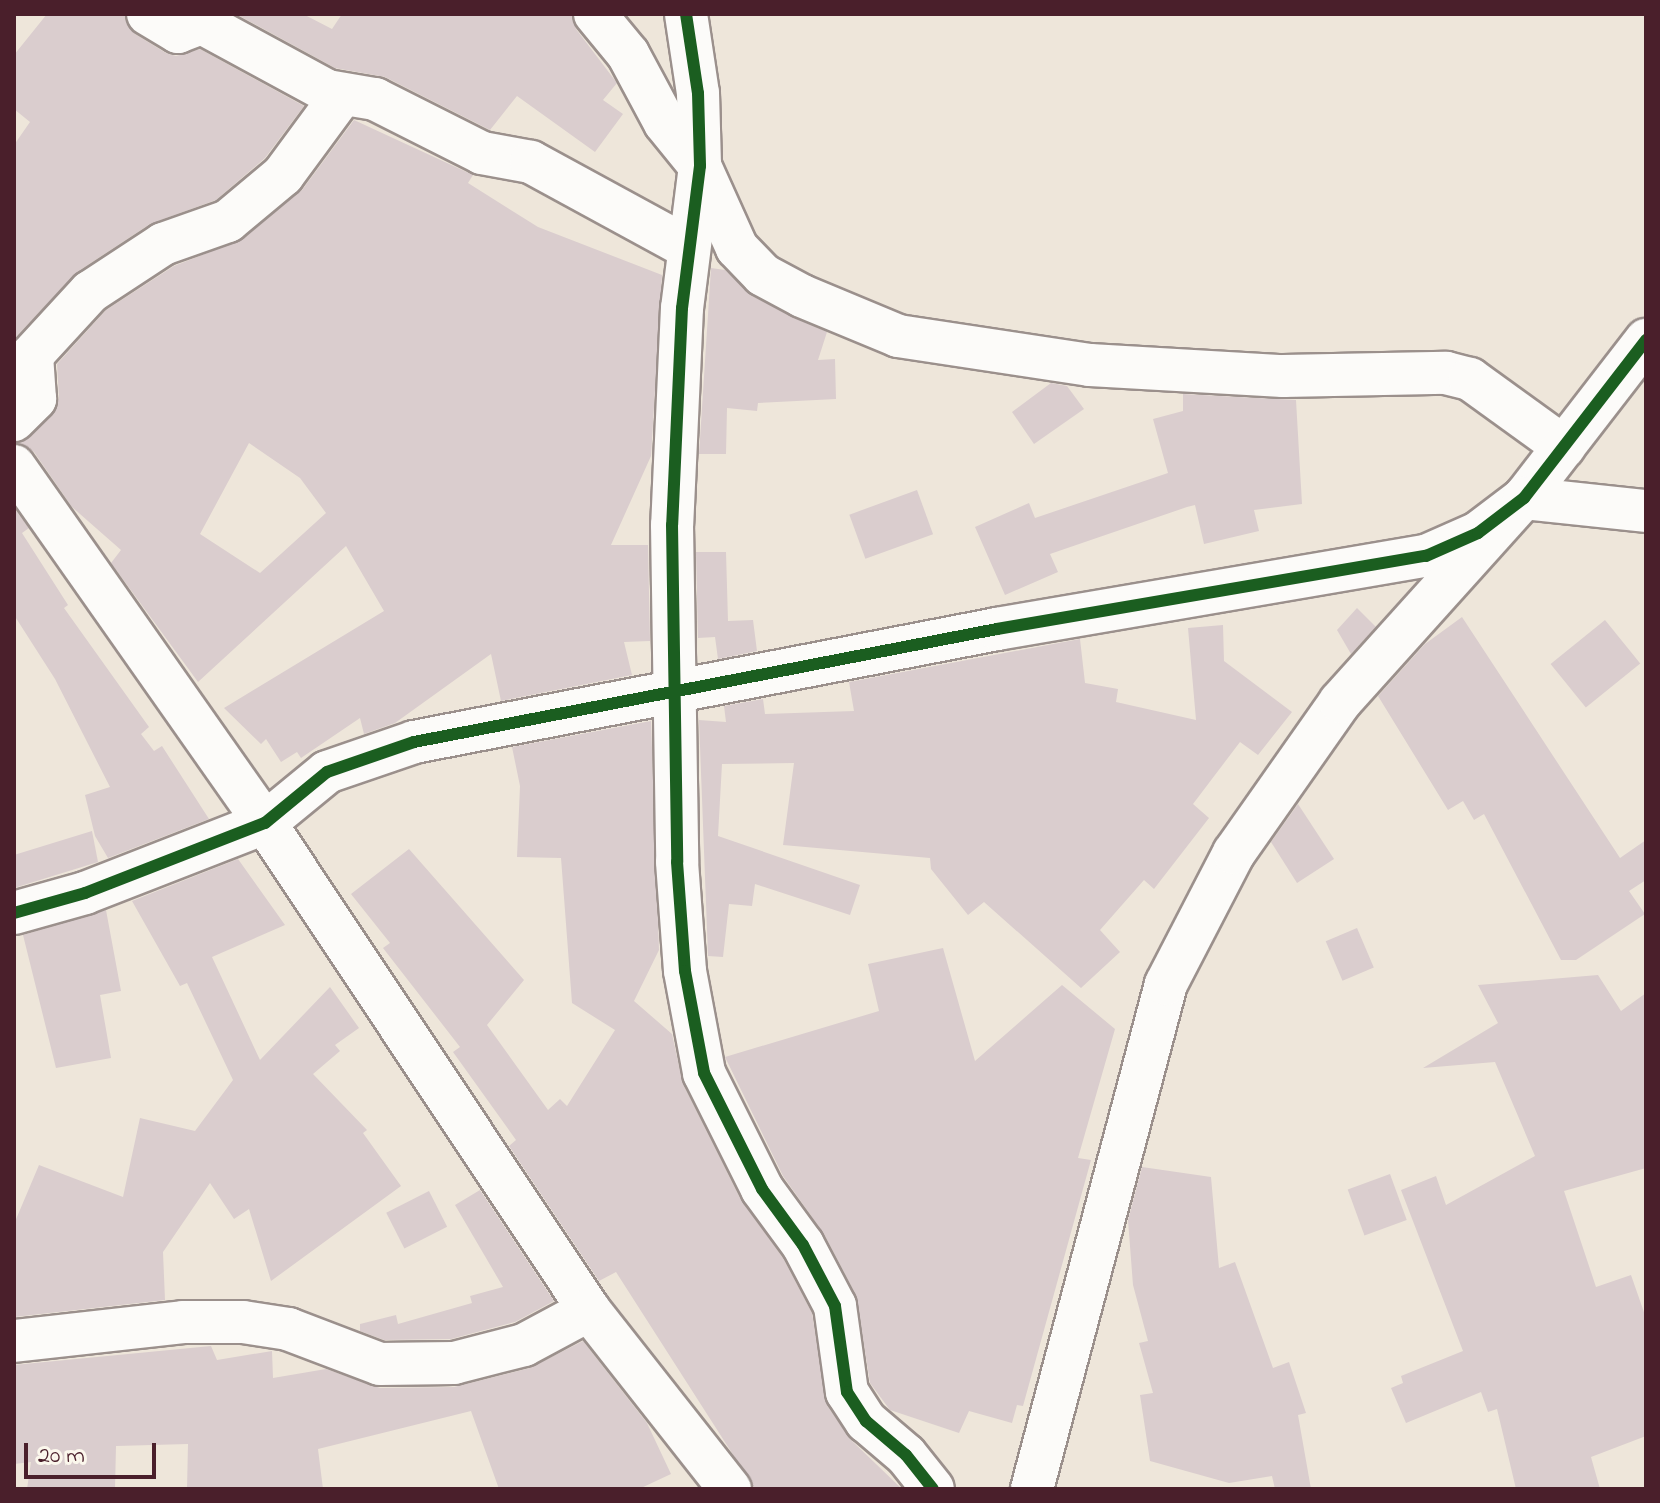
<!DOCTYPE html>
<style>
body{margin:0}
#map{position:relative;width:1660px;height:1503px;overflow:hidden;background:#eee6da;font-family:"Indie Flower",sans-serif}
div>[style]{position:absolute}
.building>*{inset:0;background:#dacdce;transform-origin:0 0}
.roads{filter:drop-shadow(2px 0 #9b908c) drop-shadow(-2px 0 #9b908c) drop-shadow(0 2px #9b908c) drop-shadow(0 -2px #9b908c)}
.street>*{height:42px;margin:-21px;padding:0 21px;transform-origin:21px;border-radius:21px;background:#fcfbf9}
.cycleway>*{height:12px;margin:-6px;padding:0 6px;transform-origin:6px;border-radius:6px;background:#1b5e20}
span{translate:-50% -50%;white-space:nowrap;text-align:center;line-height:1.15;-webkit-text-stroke:8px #fbf7ec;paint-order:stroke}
.frame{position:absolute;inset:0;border:16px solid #4a1f2b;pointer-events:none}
.scale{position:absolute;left:24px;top:1443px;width:132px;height:36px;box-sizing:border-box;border:4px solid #4a1f2b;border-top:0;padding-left:10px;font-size:24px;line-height:28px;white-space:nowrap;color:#4a1f2b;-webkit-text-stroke:6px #fbf7ec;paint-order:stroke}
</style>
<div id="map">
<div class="building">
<div style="clip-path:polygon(47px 14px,124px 14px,135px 34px,166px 53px,176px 56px,200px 49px,304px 106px,265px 158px,216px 200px,150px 224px,77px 272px,14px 339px,14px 145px,30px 122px,14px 109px,14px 55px)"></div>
<div style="clip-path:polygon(236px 14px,303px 14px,332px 29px,342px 14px,572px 14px,576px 29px,617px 83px,603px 100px,623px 114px,595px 152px,517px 96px,490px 130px,385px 77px,335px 68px)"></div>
<div style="clip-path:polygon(evenodd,354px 120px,473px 175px,468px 183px,538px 227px,662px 275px,651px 456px,611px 545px,648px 545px,650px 641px,624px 642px,632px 675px,501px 701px,491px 654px,395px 723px,364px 734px,360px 718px,301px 758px,297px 752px,281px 762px,266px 739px,261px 744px,224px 708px,384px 611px,346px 546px,198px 682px,111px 563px,121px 550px,72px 507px,34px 452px,19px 443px,52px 415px,59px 398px,57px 364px,106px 310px,174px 266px,243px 239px,302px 190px,354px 120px,249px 443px,300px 478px,326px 513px,260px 573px,200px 534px,249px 443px)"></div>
<div style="clip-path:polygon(711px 268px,725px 270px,752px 296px,827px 332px,818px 360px,835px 359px,836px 399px,758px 403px,757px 411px,727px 408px,726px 454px,699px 454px)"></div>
<div style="clip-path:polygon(1051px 383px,1067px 386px,1084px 409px,1034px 444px,1012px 412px)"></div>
<div style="clip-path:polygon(1183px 394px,1296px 400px,1302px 504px,1254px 510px,1259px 531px,1204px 544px,1195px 505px,1187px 507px,1050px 554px,1058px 572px,1005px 595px,975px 527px,1029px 503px,1035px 518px,1168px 473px,1153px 419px,1183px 411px)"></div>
<div style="left:917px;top:490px;width:47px;height:72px;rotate:70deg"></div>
<div style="clip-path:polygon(14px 508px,29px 528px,22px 533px,68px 605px,64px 608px,149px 727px,141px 734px,154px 751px,162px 746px,209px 819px,108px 858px,95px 836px,85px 795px,110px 787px,55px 679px,14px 615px)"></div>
<div style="clip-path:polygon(696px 552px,726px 552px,728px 621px,753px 620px,757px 651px,718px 659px,715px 637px,698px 638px)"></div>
<div style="clip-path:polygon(1357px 608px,1376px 627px,1351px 654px,1337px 630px)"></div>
<div style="clip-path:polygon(1462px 617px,1620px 858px,1646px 840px,1646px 880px,1629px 891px,1645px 914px,1576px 960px,1561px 960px,1484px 814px,1474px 820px,1463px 801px,1448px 810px,1378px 696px,1425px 644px)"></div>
<div style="left:1605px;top:620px;width:56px;height:70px;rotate:51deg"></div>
<div style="clip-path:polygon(1223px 625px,1224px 661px,1292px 712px,1258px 755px,1240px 742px,1193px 804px,1209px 818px,1154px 889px,1144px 880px,1100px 930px,1120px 952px,1081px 988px,984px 902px,968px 915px,931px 869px,930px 858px,783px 845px,794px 763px,722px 764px,718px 836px,860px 885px,850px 915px,755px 884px,752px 906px,729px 904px,723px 957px,708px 956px,699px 720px,726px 722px,724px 706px,763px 699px,765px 714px,854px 711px,849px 682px,1080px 639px,1085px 683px,1118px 689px,1116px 702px,1196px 720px,1188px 628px)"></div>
<div style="clip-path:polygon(651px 721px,659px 950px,634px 1001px,672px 1034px,683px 1084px,741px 1200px,783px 1258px,812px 1313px,827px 1405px,850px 1439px,902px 1489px,755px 1489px,616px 1272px,599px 1281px,509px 1146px,516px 1140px,453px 1052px,460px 1047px,383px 948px,390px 943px,351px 894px,409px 849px,524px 980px,487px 1025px,548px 1110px,560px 1099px,567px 1106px,615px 1030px,572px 1003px,561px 858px,517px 857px,520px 786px,512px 747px)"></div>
<div style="clip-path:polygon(1298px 804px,1334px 859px,1297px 883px,1271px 842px)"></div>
<div style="clip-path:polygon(92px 831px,98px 862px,14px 888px,14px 855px)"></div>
<div style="clip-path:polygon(238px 859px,285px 925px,212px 957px,260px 1060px,330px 987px,359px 1028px,335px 1045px,340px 1051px,313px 1074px,367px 1130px,363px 1133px,401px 1186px,271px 1281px,249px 1209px,234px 1219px,210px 1183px,163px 1252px,165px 1300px,14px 1317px,14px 1224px,39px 1165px,123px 1197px,140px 1118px,195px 1131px,233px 1080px,187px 983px,180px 986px,132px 901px)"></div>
<div style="clip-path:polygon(106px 910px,121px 991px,100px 995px,111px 1058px,56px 1068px,23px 935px)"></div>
<div style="left:1357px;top:928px;width:43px;height:34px;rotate:67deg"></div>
<div style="clip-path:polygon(943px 948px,975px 1061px,1062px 985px,1115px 1029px,1078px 1158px,1091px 1160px,1023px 1406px,1017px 1405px,1012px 1423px,969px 1411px,959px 1433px,890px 1410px,870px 1383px,856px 1295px,824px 1234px,783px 1176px,725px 1057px,879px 1011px,868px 964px)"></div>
<div style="clip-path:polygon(1598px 975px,1621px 1011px,1646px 993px,1646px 1168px,1564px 1191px,1596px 1287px,1631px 1275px,1646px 1318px,1646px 1436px,1591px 1457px,1600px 1489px,1516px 1489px,1497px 1409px,1488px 1412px,1481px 1392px,1406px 1423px,1391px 1388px,1403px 1383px,1401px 1376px,1463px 1351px,1401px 1190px,1436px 1176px,1446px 1205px,1535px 1156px,1495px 1062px,1423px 1068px,1498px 1023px,1478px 985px)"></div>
<div style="clip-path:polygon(1142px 1167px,1211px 1177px,1219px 1268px,1235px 1262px,1273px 1368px,1289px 1362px,1306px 1413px,1298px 1415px,1311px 1489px,1275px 1489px,1272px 1476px,1229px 1483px,1150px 1461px,1140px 1395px,1153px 1393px,1139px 1343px,1148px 1341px,1133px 1285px,1128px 1220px)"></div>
<div style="left:1390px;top:1174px;width:49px;height:45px;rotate:70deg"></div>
<div style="clip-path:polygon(480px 1190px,554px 1301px,515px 1322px,451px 1339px,384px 1340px,360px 1331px,360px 1324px,396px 1315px,398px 1324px,472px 1303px,470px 1296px,503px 1287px,455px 1205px)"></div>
<div style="left:429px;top:1191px;width:40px;height:48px;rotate:63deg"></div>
<div style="clip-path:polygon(583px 1341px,647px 1423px,671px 1474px,639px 1489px,499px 1489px,471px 1411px,318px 1449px,323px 1489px,187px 1489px,188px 1444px,116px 1446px,115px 1489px,27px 1489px,31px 1462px,14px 1464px,14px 1365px,211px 1346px,217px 1360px,272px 1351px,273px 1378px,326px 1369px,380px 1388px,454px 1387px,530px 1368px)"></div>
</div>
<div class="roads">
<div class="street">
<div style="left:148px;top:14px;width:35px;rotate:31deg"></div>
<div style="left:178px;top:32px;width:26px;rotate:-21deg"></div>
<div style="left:202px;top:23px;width:142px;rotate:28.5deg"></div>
<div style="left:327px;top:91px;width:49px;rotate:9.5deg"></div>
<div style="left:375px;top:99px;width:120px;rotate:26.8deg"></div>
<div style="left:482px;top:153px;width:50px;rotate:10.4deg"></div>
<div style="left:531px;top:162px;width:178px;rotate:28.6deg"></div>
<div style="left:595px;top:14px;width:52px;rotate:50.5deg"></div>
<div style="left:628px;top:54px;width:78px;rotate:61.8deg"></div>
<div style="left:665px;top:123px;width:55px;rotate:50.9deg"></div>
<div style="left:700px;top:166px;width:90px;rotate:65.7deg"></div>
<div style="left:737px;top:248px;width:37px;rotate:46deg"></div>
<div style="left:763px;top:275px;width:44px;rotate:28.3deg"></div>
<div style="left:802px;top:296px;width:104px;rotate:22.6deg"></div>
<div style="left:898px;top:336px;width:194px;rotate:8.6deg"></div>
<div style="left:1090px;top:365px;width:193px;rotate:3.3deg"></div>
<div style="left:1283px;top:376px;width:163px;rotate:-1.1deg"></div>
<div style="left:1446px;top:373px;width:25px;rotate:14deg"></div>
<div style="left:1470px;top:379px;width:116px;rotate:35.9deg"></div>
<div style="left:686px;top:14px;width:80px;rotate:81.4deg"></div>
<div style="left:698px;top:93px;width:73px;rotate:88.4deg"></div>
<div style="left:700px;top:166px;width:143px;rotate:97.2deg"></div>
<div style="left:682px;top:308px;width:217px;rotate:92.6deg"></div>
<div style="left:672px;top:525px;width:337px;rotate:89.1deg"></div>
<div style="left:677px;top:862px;width:109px;rotate:85.8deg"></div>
<div style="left:685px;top:971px;width:104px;rotate:79.4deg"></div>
<div style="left:704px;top:1073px;width:130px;rotate:63.4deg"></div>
<div style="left:762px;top:1189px;width:69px;rotate:53.8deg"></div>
<div style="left:803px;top:1245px;width:69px;rotate:62.3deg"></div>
<div style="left:835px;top:1306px;width:87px;rotate:82.1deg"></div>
<div style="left:847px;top:1392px;width:35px;rotate:57deg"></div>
<div style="left:866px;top:1421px;width:52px;rotate:40.4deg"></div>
<div style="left:906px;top:1455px;width:43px;rotate:51.5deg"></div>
<div style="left:14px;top:420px;width:30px;rotate:-45deg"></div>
<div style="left:35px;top:399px;width:44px;rotate:-93.9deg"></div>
<div style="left:32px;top:355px;width:86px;rotate:-47.4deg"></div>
<div style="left:90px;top:292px;width:87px;rotate:-33.3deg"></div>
<div style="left:163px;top:244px;width:69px;rotate:-19.5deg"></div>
<div style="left:228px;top:221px;width:72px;rotate:-39.9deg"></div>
<div style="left:283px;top:175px;width:99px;rotate:-53.6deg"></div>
<div style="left:14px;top:466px;width:436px;rotate:54.9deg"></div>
<div style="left:265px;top:823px;width:585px;rotate:56.36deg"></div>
<div style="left:589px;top:1310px;width:228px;rotate:51.8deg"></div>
<div style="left:14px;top:913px;width:74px;rotate:-15.7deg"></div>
<div style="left:85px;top:893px;width:193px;rotate:-21.3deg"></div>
<div style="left:265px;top:823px;width:80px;rotate:-39.4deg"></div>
<div style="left:327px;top:772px;width:92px;rotate:-19deg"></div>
<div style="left:414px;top:742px;width:594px;rotate:-10.97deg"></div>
<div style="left:997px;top:629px;width:435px;rotate:-9.7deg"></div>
<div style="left:1426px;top:556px;width:57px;rotate:-23.9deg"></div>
<div style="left:1478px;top:533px;width:58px;rotate:-37.3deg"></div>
<div style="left:1524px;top:498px;width:200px;rotate:-52.3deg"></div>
<div style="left:14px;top:1341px;width:170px;rotate:-6.4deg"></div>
<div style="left:183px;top:1322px;width:60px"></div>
<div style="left:243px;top:1322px;width:46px;rotate:8.8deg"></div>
<div style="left:288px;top:1329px;width:98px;rotate:20.8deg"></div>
<div style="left:380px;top:1364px;width:74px;rotate:-0.8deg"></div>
<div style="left:454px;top:1363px;width:72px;rotate:-14.4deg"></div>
<div style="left:524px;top:1345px;width:74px;rotate:-28.3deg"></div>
<div style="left:1032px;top:1489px;width:522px;rotate:-75.14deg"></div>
<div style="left:1166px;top:984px;width:148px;rotate:-62.6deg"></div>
<div style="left:1234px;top:853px;width:184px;rotate:-54.9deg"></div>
<div style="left:1340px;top:702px;width:275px;rotate:-48deg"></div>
<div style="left:1524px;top:498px;width:123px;rotate:6.1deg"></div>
</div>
</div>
<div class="cycleway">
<div style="left:686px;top:14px;width:80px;rotate:81.4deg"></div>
<div style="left:698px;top:93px;width:73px;rotate:88.4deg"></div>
<div style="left:700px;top:166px;width:143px;rotate:97.2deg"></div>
<div style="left:682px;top:308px;width:217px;rotate:92.6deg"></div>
<div style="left:672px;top:525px;width:337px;rotate:89.1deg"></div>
<div style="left:677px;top:862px;width:109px;rotate:85.8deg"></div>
<div style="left:685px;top:971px;width:104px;rotate:79.4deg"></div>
<div style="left:704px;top:1073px;width:130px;rotate:63.4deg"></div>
<div style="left:762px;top:1189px;width:69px;rotate:53.8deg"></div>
<div style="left:803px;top:1245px;width:69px;rotate:62.3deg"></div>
<div style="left:835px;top:1306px;width:87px;rotate:82.1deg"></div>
<div style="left:847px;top:1392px;width:35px;rotate:57deg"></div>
<div style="left:866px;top:1421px;width:52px;rotate:40.4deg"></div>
<div style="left:906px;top:1455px;width:43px;rotate:51.5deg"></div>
<div style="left:14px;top:913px;width:74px;rotate:-15.7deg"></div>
<div style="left:85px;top:893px;width:193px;rotate:-21.3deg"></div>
<div style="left:265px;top:823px;width:80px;rotate:-39.4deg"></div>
<div style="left:327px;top:772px;width:92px;rotate:-19deg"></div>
<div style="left:414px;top:742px;width:594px;rotate:-10.97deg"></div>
<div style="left:997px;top:629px;width:435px;rotate:-9.7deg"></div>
<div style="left:1426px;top:556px;width:57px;rotate:-23.9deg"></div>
<div style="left:1478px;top:533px;width:58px;rotate:-37.3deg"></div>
<div style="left:1524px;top:498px;width:200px;rotate:-52.3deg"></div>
</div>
<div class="frame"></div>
<div class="scale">20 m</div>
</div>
